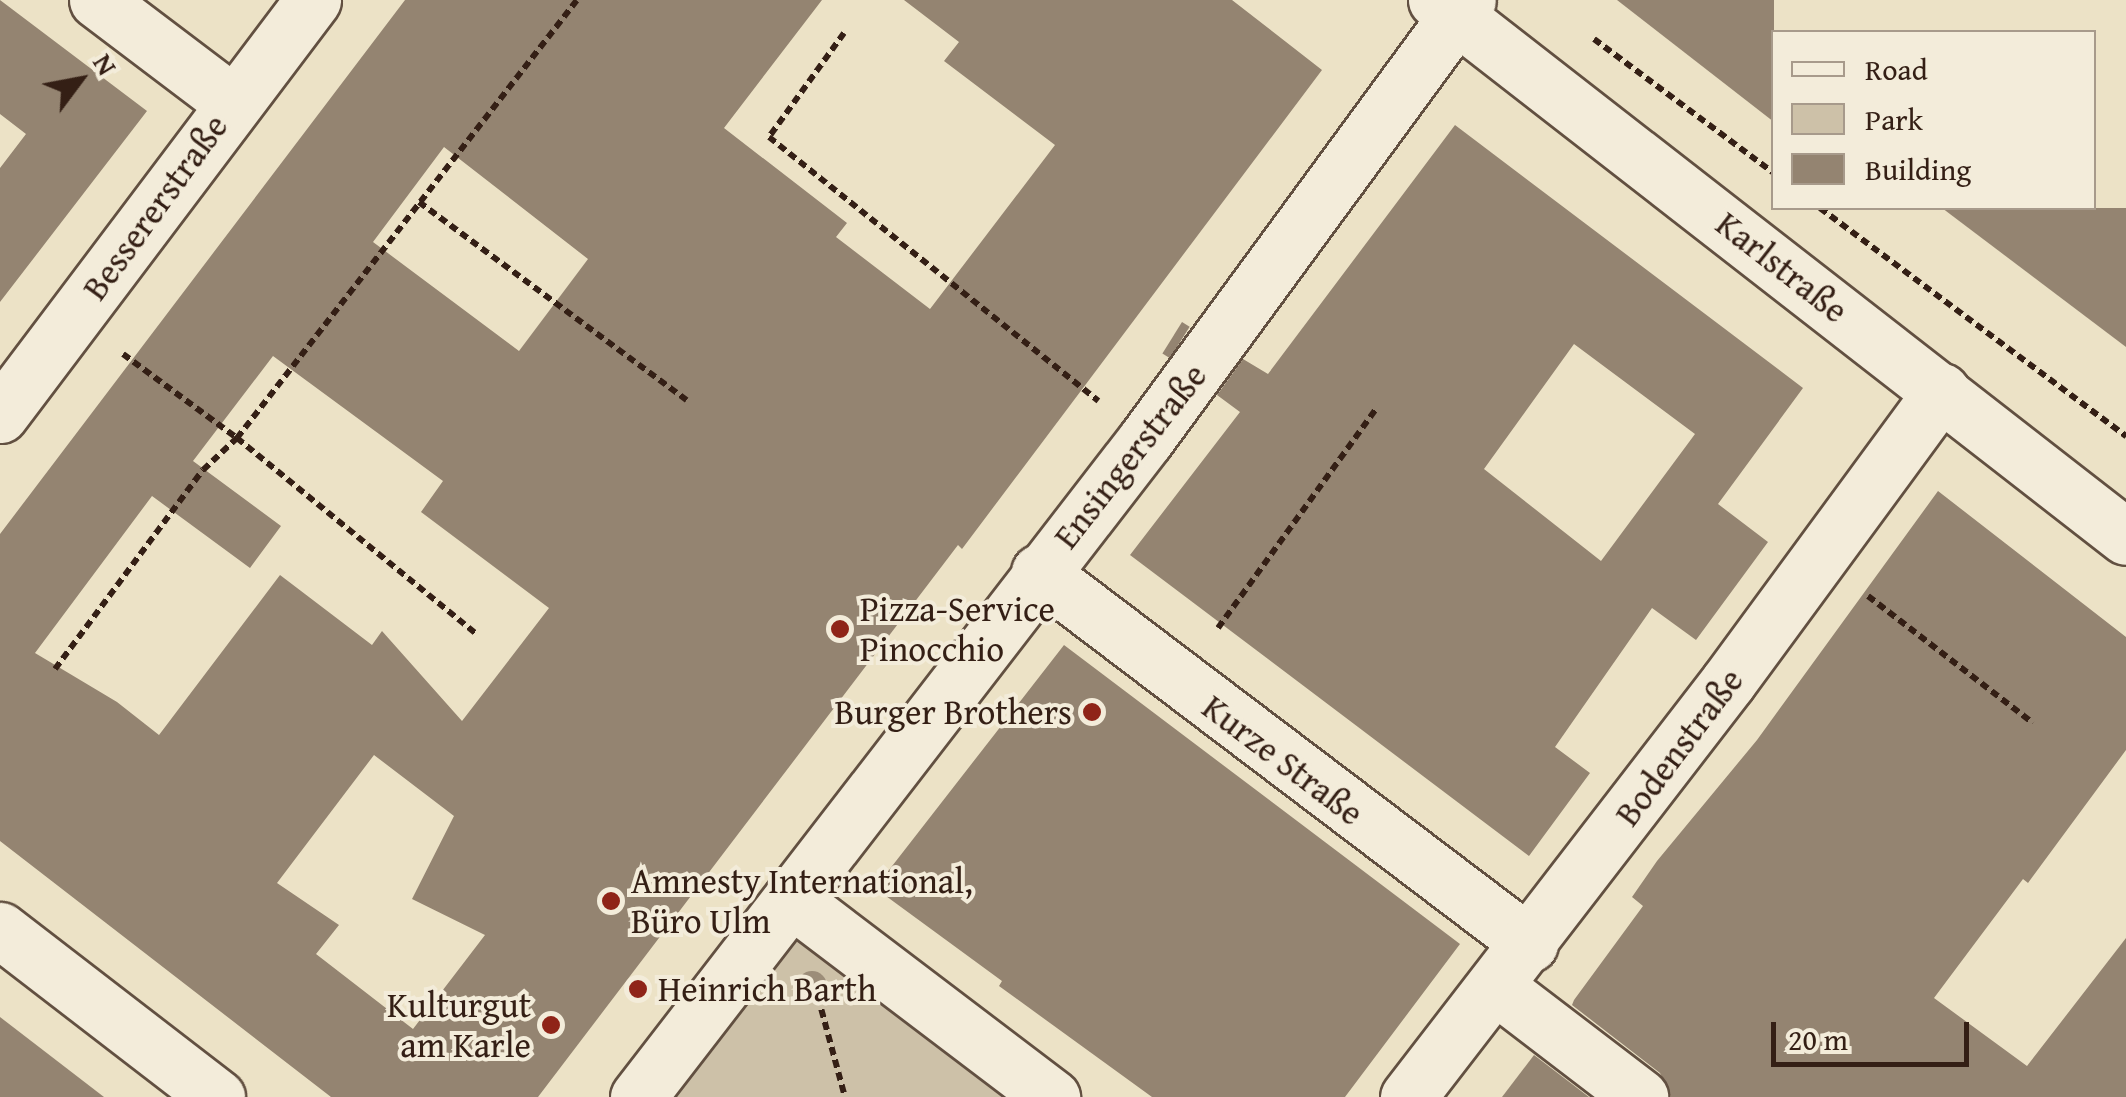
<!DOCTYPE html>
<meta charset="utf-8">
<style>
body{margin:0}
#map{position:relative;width:2126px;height:1097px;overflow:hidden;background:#ece2c6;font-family:"Gentium Book Plus",serif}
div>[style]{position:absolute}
.green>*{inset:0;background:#cdc1a8}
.building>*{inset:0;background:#948471;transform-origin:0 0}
.path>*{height:6px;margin-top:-3px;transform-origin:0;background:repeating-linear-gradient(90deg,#341f15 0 8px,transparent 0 13px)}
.roads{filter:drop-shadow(2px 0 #625041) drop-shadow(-2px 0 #625041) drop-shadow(0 2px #625041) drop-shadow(0 -2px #625041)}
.minor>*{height:55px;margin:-27.5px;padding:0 27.5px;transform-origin:27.5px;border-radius:27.5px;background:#f3ecda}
.secondary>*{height:55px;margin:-27.5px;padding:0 27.5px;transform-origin:27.5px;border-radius:27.5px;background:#f3ecda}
.trees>*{width:30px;height:30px;margin:-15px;border-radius:50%;background:#9c8d79}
.dots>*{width:28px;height:28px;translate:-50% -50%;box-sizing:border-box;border:5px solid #f3ecda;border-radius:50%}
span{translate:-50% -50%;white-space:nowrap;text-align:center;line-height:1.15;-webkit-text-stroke:8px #f3ecda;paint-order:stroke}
.street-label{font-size:35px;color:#341f15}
.poi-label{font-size:35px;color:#341f15}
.left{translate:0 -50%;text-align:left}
.right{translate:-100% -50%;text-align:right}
.legend{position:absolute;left:1771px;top:30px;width:325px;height:180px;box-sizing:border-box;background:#f3ecda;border:2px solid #a79a8b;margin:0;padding:12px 18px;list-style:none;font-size:30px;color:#341f15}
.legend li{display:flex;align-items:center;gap:20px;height:50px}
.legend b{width:50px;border:2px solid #a79a8b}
.north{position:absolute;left:30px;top:30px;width:100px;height:100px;-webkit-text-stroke:8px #f3ecda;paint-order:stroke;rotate:58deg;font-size:28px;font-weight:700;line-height:40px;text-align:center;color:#341f15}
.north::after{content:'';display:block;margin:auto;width:35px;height:45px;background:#341f15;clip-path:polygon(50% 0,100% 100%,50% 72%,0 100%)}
.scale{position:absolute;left:1771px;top:1022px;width:198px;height:45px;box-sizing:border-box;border:5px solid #341f15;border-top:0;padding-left:12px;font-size:30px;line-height:35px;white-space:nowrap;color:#341f15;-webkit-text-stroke:8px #f3ecda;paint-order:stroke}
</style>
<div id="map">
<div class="green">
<div style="clip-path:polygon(791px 899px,1052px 1097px,638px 1097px)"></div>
</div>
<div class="building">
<div style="clip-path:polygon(0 0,147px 111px,0 302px,0 168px,26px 134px,0 114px)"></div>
<div style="clip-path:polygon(evenodd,405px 0,822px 0,724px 128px,847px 223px,836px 237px,930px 309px,1055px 145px,944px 61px,959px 42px,904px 0,1232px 0,1322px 70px,962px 549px,958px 545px,538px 1097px,331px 1097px,0 841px,0 534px,405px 0,444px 147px,588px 259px,519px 351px,373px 242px,444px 147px,405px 0,273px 356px,443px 481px,421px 512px,549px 608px,462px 721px,382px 631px,372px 645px,280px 575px,159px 735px,117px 702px,35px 653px,152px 496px,250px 568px,281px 526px,193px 461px,273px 356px,405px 0,374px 755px,454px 816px,412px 899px,485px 935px,413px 1029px,316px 954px,339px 925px,277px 883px,374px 755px)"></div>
<div style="clip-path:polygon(1617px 0,1774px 0,1774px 122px)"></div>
<div style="clip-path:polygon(evenodd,1455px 125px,1803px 388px,1718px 504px,1768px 542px,1696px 640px,1652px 608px,1555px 747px,1590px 773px,1529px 856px,1130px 555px,1240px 412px,1217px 395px,1243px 359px,1268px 374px,1455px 125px,1574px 344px,1695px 434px,1601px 561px,1484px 469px,1574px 344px)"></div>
<div style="clip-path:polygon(1942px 208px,2126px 208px,2126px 347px)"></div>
<div style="left:1182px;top:322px;width:9px;height:37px;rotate:32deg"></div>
<div style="clip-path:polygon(1938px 491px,2126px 637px,2126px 750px,2028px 883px,2023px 879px,1934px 998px,2027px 1066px,2126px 938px,2126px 1097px,1671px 1097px,1660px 1073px,1572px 1005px,1574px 1000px,1643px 906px,1632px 897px,1657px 861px,1757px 740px)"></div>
<div style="clip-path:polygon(1064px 645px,1460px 944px,1345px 1097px,1152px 1097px,999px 986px,1002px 981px,875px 888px)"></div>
<div style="clip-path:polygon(0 1017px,104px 1097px,0 1097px)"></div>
<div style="clip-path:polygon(1534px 1055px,1589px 1097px,1502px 1097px)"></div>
</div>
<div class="path">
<div style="left:844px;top:33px;width:128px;rotate:125.8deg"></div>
<div style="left:769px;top:137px;width:422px;rotate:38.7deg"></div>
<div style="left:1594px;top:39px;width:224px;rotate:36.7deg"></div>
<div style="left:419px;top:202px;width:333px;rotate:36.5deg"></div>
<div style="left:1820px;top:208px;width:382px;rotate:36.7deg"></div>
<div style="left:123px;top:354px;width:142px;rotate:36.4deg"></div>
<div style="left:237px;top:438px;width:311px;rotate:39.3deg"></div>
<div style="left:1868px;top:596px;width:208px;rotate:37.6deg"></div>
<div style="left:1218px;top:628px;width:270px;rotate:-54.2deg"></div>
<div style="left:55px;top:669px;width:248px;rotate:-53.4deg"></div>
<div style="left:203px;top:470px;width:47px;rotate:-43.3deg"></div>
<div style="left:237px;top:438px;width:554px;rotate:-52.18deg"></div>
<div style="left:818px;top:997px;width:104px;rotate:74.9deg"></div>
</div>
<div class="roads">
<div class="minor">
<div style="left:97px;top:0;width:169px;rotate:37.1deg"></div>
<div style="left:0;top:415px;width:520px;rotate:-52.98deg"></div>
<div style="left:1039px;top:572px;width:616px;rotate:37.15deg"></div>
<div style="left:791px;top:899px;width:328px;rotate:37.2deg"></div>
<div style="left:0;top:930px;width:274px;rotate:37.6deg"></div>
<div style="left:1495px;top:986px;width:183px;rotate:37.4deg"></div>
<div style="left:638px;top:1097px;width:831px;rotate:-52.33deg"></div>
<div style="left:1146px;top:439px;width:544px;rotate:-53.74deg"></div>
<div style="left:1408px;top:1097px;width:524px;rotate:-52.36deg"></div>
<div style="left:1728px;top:682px;width:361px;rotate:-53.7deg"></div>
</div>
<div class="secondary">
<div style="left:1436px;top:0;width:874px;rotate:37.89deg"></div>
</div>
</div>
<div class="trees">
<div style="left:812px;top:986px"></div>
</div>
<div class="dots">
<div style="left:840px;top:629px;background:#8f2418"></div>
<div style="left:1092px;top:712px;background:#8f2418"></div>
<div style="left:611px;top:901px;background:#8f2418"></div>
<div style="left:638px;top:989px;background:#8f2418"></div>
<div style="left:551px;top:1025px;background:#8f2418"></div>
</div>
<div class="street-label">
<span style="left:155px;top:207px;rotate:-54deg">Bessererstraße</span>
<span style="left:1782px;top:267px;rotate:38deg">Karlstraße</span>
<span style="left:1130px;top:456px;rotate:-52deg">Ensingerstraße</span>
<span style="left:1679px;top:747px;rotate:-53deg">Bodenstraße</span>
<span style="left:1283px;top:760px;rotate:37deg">Kurze Straße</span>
</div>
<div class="poi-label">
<span class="left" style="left:860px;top:629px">Pizza-Service<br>Pinocchio</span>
<span class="right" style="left:1072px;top:712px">Burger Brothers</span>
<span class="left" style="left:631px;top:901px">Amnesty International,<br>Büro Ulm</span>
<span class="left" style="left:658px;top:989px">Heinrich Barth</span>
<span class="right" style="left:531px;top:1025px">Kulturgut<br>am Karle</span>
</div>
<ul class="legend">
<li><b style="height:12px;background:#f3ecda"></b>Road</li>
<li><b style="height:28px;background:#cdc1a8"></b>Park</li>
<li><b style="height:28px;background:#948471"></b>Building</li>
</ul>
<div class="north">N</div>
<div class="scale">20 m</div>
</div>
